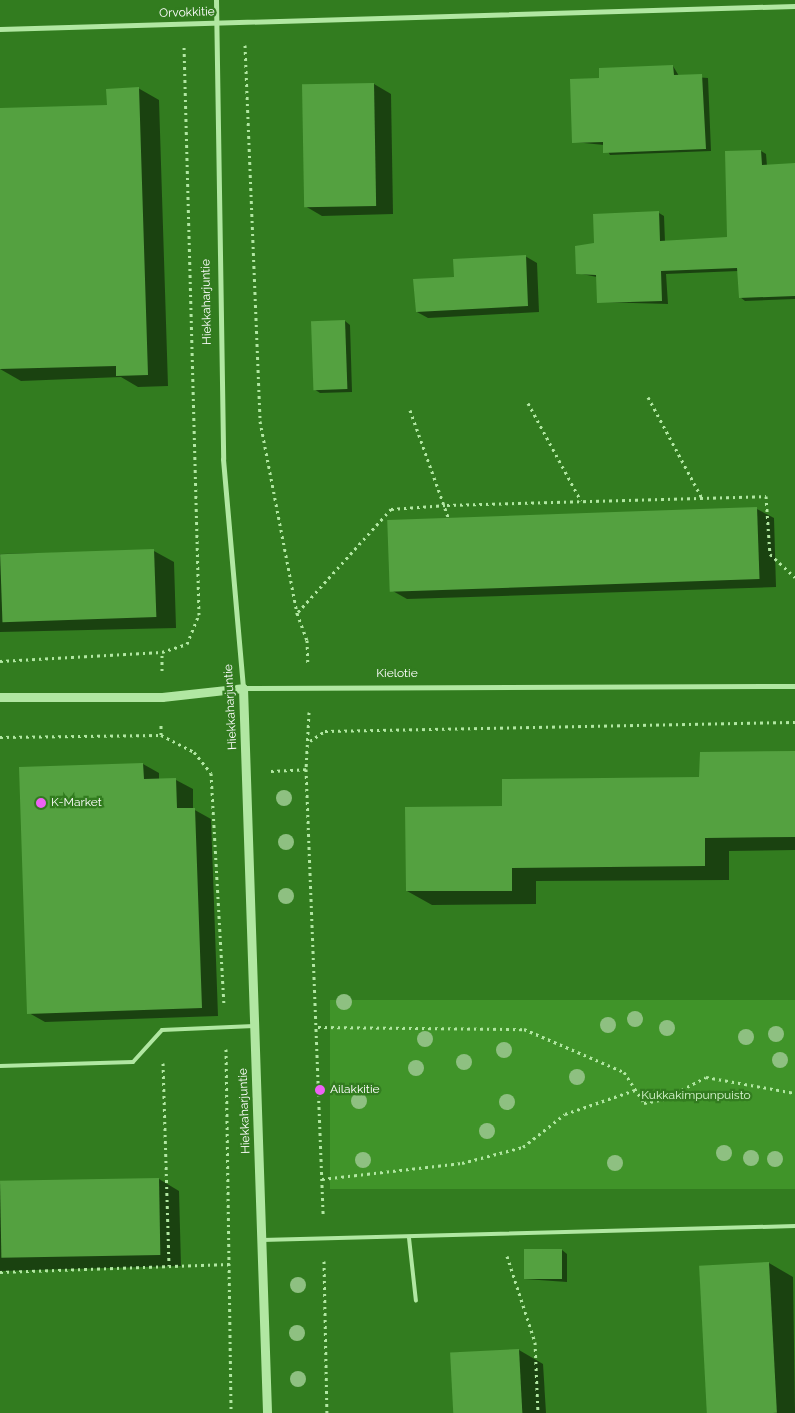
<!DOCTYPE html>
<style>
body{margin:0}
#map{position:relative;width:795px;height:1413px;overflow:hidden;background:#327c1f;font-family:Raleway,sans-serif}
div>[style]{position:absolute}
.green>*{inset:0;background:#409429;transform-origin:0 0}
.shadow>*{inset:0;background:#0007}
.building>*{inset:0;background:#54a140;transform-origin:0 0}
.path>*{height:3px;margin-top:-1.5px;transform-origin:0;background:repeating-linear-gradient(90deg,#b1e7a2 0 2.5px,transparent 0 6.5px)}
.service>*{height:4px;margin:-2px;padding:0 2px;transform-origin:2px;border-radius:2px;background:#b1e7a2}
.minor>*{height:5px;margin:-2.5px;padding:0 2.5px;transform-origin:2.5px;border-radius:2.5px;background:#b1e7a2}
.tertiary>*{height:9px;margin:-4.5px;padding:0 4.5px;transform-origin:4.5px;border-radius:4.5px;background:#b1e7a2}
.trees>*{width:16px;height:16px;margin:-8px;border-radius:50%;background:#8ec081}
.dots>*{width:14px;height:14px;translate:-50% -50%;box-sizing:border-box;border:2px solid #327c1f;border-radius:50%}
span{translate:-50% -50%;white-space:nowrap;text-align:center;line-height:1.15;-webkit-text-stroke:4.5px #327c1f;paint-order:stroke}
.street-label{font-size:12px;color:#fff}
.poi-label{font-size:12px;color:#fff}
.left{translate:0 -50%;text-align:left}
.park-label{font-size:12px;color:#d9f7d1}
</style>
<div id="map">
<div class="green">
<div style="left:795px;top:1000px;width:189px;height:465px;rotate:90deg"></div>
</div>
<div class="shadow">
<div style="clip-path:polygon(673px 66px,679px 76px,708px 78px,711px 151px,610px 155px,604px 145px,574px 142px,600px 79px)"></div>
<div style="clip-path:polygon(374px 84px,391px 94px,393px 214px,322px 216px,305px 206px,303px 86px)"></div>
<div style="clip-path:polygon(138px 88px,159px 100px,168px 386px,138px 387px,121px 377px,21px 381px,0 369px,0 110px,108px 106px)"></div>
<div style="clip-path:polygon(761px 151px,766px 154px,767px 166px,795px 164px,795px 299px,745px 301px,740px 297px,738px 271px,666px 274px,668px 304px,598px 302px,597px 277px,577px 273px,596px 244px,659px 213px,664px 216px,665px 242px,728px 238px)"></div>
<div style="clip-path:polygon(525px 256px,537px 263px,539px 312px,428px 318px,417px 312px,456px 278px)"></div>
<div style="clip-path:polygon(345px 321px,350px 325px,352px 392px,320px 393px,314px 389px)"></div>
<div style="clip-path:polygon(757px 509px,774px 518px,776px 587px,407px 599px,391px 590px,388px 521px)"></div>
<div style="clip-path:polygon(154px 551px,174px 562px,176px 628px,0 632px,0 554px)"></div>
<div style="clip-path:polygon(795px 753px,795px 850px,729px 851px,729px 880px,536px 881px,536px 904px,432px 905px,407px 891px,503px 808px,701px 779px)"></div>
<div style="clip-path:polygon(143px 764px,159px 773px,159px 780px,176px 780px,193px 789px,193px 809px,211px 819px,218px 1016px,45px 1022px,29px 1013px)"></div>
<div style="clip-path:polygon(159px 1179px,179px 1191px,181px 1266px,0 1271px,0 1184px)"></div>
<div style="clip-path:polygon(562px 1250px,567px 1254px,567px 1282px,525px 1279px)"></div>
<div style="clip-path:polygon(769px 1263px,793px 1277px,795px 1413px,707px 1413px)"></div>
<div style="clip-path:polygon(519px 1350px,543px 1364px,546px 1413px,454px 1413px,452px 1353px)"></div>
</div>
<div class="building">
<div style="clip-path:polygon(673px 65px,674px 75px,702px 74px,706px 149px,603px 153px,603px 142px,572px 143px,570px 79px,599px 78px,599px 68px)"></div>
<div style="left:374px;top:83px;width:123px;height:72px;rotate:89deg"></div>
<div style="clip-path:polygon(139px 87px,148px 375px,116px 376px,116px 366px,0 369px,0 108px,107px 105px,106px 89px)"></div>
<div style="clip-path:polygon(761px 150px,762px 165px,795px 163px,795px 296px,739px 298px,737px 268px,661px 271px,662px 301px,597px 303px,596px 275px,576px 274px,575px 246px,594px 243px,593px 214px,659px 211px,660px 241px,727px 237px,725px 151px)"></div>
<div style="clip-path:polygon(526px 255px,528px 306px,416px 312px,413px 279px,454px 277px,453px 259px)"></div>
<div style="left:345px;top:320px;width:69px;height:34px;rotate:88deg"></div>
<div style="left:757px;top:507px;width:72px;height:370px;rotate:88deg"></div>
<div style="left:154px;top:549px;width:68px;height:154px;rotate:88deg"></div>
<div style="clip-path:polygon(795px 751px,795px 837px,705px 838px,705px 866px,512px 868px,512px 891px,406px 891px,405px 807px,502px 806px,502px 779px,699px 777px,700px 752px)"></div>
<div style="clip-path:polygon(143px 763px,144px 779px,176px 778px,177px 808px,195px 808px,202px 1008px,27px 1014px,19px 767px)"></div>
<div style="left:159px;top:1178px;width:77px;height:159px;rotate:89deg"></div>
<div style="left:562px;top:1249px;width:30px;height:38px;rotate:90deg"></div>
<div style="left:769px;top:1262px;width:151px;height:70px;rotate:87deg"></div>
<div style="left:519px;top:1349px;width:64px;height:69px;rotate:87deg"></div>
</div>
<div class="path">
<div style="left:245px;top:45px;width:376px;rotate:87.7deg"></div>
<div style="left:260px;top:421px;width:196px;rotate:79.1deg"></div>
<div style="left:297px;top:613px;width:29px;rotate:70deg"></div>
<div style="left:307px;top:640px;width:25px;rotate:88deg"></div>
<div style="left:648px;top:397px;width:115px;rotate:61.9deg"></div>
<div style="left:528px;top:403px;width:111px;rotate:61.6deg"></div>
<div style="left:410px;top:410px;width:114px;rotate:70.4deg"></div>
<div style="left:298px;top:612px;width:139px;rotate:-47.9deg"></div>
<div style="left:391px;top:509px;width:56px;rotate:-4.1deg"></div>
<div style="left:447px;top:505px;width:319px;rotate:-1.6deg"></div>
<div style="left:766px;top:496px;width:58px;rotate:86.1deg"></div>
<div style="left:770px;top:554px;width:34px;rotate:43deg"></div>
<div style="left:0;top:661px;width:162px;rotate:-3.2deg"></div>
<div style="left:162px;top:652px;width:26px;rotate:-18deg"></div>
<div style="left:187px;top:644px;width:31px;rotate:-68deg"></div>
<div style="left:199px;top:615px;width:569px;rotate:-91.51deg"></div>
<div style="left:162px;top:671px;width:19px;rotate:-90deg"></div>
<div style="left:309px;top:712px;width:57px;rotate:93deg"></div>
<div style="left:306px;top:769px;width:446px;rotate:87.8deg"></div>
<div style="left:161px;top:735px;width:13px;rotate:-90deg"></div>
<div style="left:0;top:737px;width:161px;rotate:-0.7deg"></div>
<div style="left:161px;top:735px;width:37px;rotate:27deg"></div>
<div style="left:194px;top:752px;width:27px;rotate:51deg"></div>
<div style="left:211px;top:773px;width:232px;rotate:86.8deg"></div>
<div style="left:310px;top:741px;width:18px;rotate:-34deg"></div>
<div style="left:325px;top:731px;width:470px;rotate:-1.1deg"></div>
<div style="left:271px;top:771px;width:35px;rotate:-3deg"></div>
<div style="left:318px;top:1027px;width:206px;rotate:0.6deg"></div>
<div style="left:524px;top:1029px;width:109px;rotate:23.3deg"></div>
<div style="left:624px;top:1072px;width:37px;rotate:57deg"></div>
<div style="left:644px;top:1103px;width:20px;rotate:-11deg"></div>
<div style="left:664px;top:1099px;width:47px;rotate:-27.6deg"></div>
<div style="left:706px;top:1077px;width:90px;rotate:10.2deg"></div>
<div style="left:226px;top:1049px;width:364px;rotate:89.2deg"></div>
<div style="left:163px;top:1063px;width:203px;rotate:88.3deg"></div>
<div style="left:322px;top:1179px;width:141px;rotate:-6.5deg"></div>
<div style="left:462px;top:1163px;width:63px;rotate:-14.7deg"></div>
<div style="left:523px;top:1147px;width:53px;rotate:-38.2deg"></div>
<div style="left:565px;top:1114px;width:74px;rotate:-18.9deg"></div>
<div style="left:507px;top:1256px;width:90px;rotate:72deg"></div>
<div style="left:535px;top:1342px;width:71px;rotate:87.6deg"></div>
<div style="left:324px;top:1261px;width:152px;rotate:88.9deg"></div>
<div style="left:0;top:1272px;width:230px;rotate:-2deg"></div>
</div>
<div class="service">
<div style="left:0;top:1066px;width:133px;rotate:-1.7deg"></div>
<div style="left:133px;top:1062px;width:43px;rotate:-47.8deg"></div>
<div style="left:162px;top:1030px;width:92px;rotate:-2.5deg"></div>
<div style="left:409px;top:1238px;width:63px;rotate:83.7deg"></div>
<div style="left:262px;top:1240px;width:533px;rotate:-1.5deg"></div>
</div>
<div class="minor">
<div style="left:216px;top:0;width:459px;rotate:89.1deg"></div>
<div style="left:223px;top:459px;width:230px;rotate:85deg"></div>
<div style="left:243px;top:688px;width:552px;rotate:-0.21deg"></div>
<div style="left:0;top:29px;width:795px;rotate:-1.66deg"></div>
</div>
<div class="tertiary">
<div style="left:0;top:697px;width:162px"></div>
<div style="left:162px;top:697px;width:81px;rotate:-6.3deg"></div>
<div style="left:243px;top:688px;width:725px;rotate:88.1deg"></div>
</div>
<div class="trees">
<div style="left:284px;top:798px"></div>
<div style="left:286px;top:842px"></div>
<div style="left:286px;top:896px"></div>
<div style="left:344px;top:1002px"></div>
<div style="left:635px;top:1019px"></div>
<div style="left:608px;top:1025px"></div>
<div style="left:667px;top:1028px"></div>
<div style="left:776px;top:1034px"></div>
<div style="left:746px;top:1037px"></div>
<div style="left:425px;top:1039px"></div>
<div style="left:504px;top:1050px"></div>
<div style="left:780px;top:1060px"></div>
<div style="left:464px;top:1062px"></div>
<div style="left:416px;top:1068px"></div>
<div style="left:577px;top:1077px"></div>
<div style="left:359px;top:1101px"></div>
<div style="left:507px;top:1102px"></div>
<div style="left:487px;top:1131px"></div>
<div style="left:724px;top:1153px"></div>
<div style="left:751px;top:1158px"></div>
<div style="left:775px;top:1159px"></div>
<div style="left:363px;top:1160px"></div>
<div style="left:615px;top:1163px"></div>
<div style="left:298px;top:1285px"></div>
<div style="left:297px;top:1333px"></div>
<div style="left:298px;top:1379px"></div>
</div>
<div class="dots">
<div style="left:41px;top:803px;background:#ed62f4"></div>
<div style="left:320px;top:1090px;background:#ed62f4"></div>
</div>
<div class="street-label">
<span style="left:187px;top:13px;rotate:-2deg">Orvokkitie</span>
<span style="left:207px;top:302px;rotate:-91deg">Hiekkaharjuntie</span>
<span style="left:397px;top:674px">Kielotie</span>
<span style="left:231px;top:707px;rotate:-93deg">Hiekkaharjuntie</span>
<span style="left:245px;top:1111px;rotate:-92deg">Hiekkaharjuntie</span>
</div>
<div class="poi-label">
<span class="left" style="left:51px;top:803px">K-Market</span>
<span class="left" style="left:330px;top:1090px">Ailakkitie</span>
</div>
<div class="park-label">
<span style="left:696px;top:1096px">Kukkakimpunpuisto</span>
</div>
</div>
